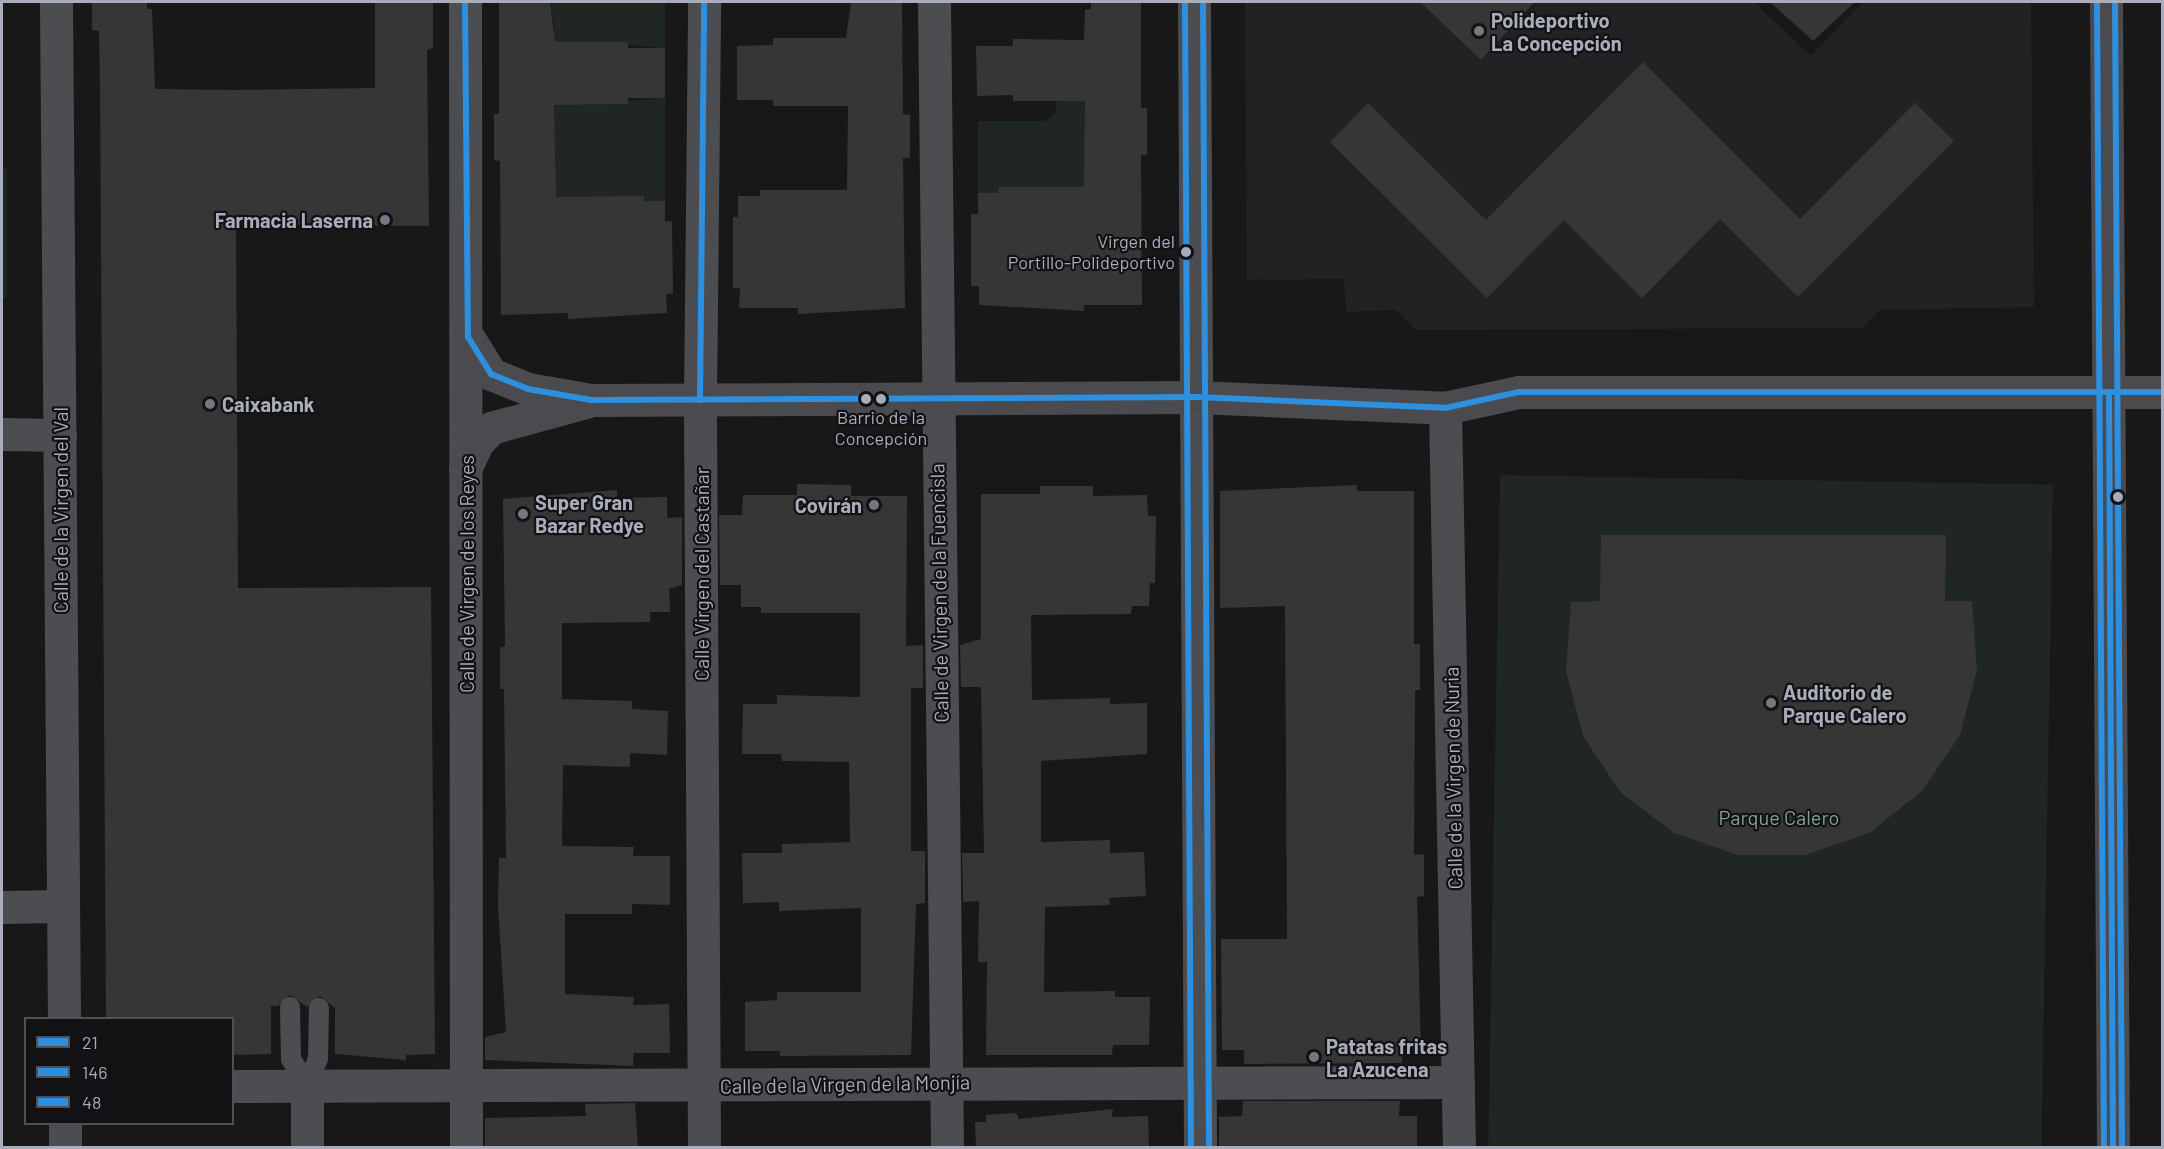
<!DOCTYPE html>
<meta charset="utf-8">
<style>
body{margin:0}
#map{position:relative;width:2164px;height:1149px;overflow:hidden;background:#181818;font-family:Barlow,sans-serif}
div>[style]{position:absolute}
.built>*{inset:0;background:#222224}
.green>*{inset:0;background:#202722;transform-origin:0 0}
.building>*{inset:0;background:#363637}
.lane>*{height:20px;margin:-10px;padding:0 10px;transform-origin:10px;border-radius:10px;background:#4c4d51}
.street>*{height:33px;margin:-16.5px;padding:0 16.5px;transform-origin:16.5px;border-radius:16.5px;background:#4c4d51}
.secondary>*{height:33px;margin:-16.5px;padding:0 16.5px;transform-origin:16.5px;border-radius:16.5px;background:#4b4b4f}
.bus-1>*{height:6px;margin:-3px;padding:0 3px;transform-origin:3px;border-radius:3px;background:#2d8fdf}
.bus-2>*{height:6px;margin:-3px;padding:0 3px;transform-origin:3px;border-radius:3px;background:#2d8fdf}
.bus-3>*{height:6px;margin:-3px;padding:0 3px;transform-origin:3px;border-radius:3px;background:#2d8fdf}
.dots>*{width:16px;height:16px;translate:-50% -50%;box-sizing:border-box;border:3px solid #121214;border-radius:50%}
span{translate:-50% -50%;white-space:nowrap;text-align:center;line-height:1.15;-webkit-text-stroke:4.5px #121214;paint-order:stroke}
.bus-label{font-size:18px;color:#a9acb9}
.right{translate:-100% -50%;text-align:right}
.poi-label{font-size:20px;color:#a9acb9;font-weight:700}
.left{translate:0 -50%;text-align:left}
.street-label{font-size:20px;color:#a9acb9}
.park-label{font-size:20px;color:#80a487}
.frame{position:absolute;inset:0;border:3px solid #a9acb9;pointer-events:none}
.legend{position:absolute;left:24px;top:1017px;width:210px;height:108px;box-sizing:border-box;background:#121214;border:2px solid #4e5056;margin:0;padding:8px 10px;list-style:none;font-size:18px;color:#a9acb9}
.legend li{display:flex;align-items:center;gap:12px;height:30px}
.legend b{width:30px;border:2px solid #4e5056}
</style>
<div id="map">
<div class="built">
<div style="clip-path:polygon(1245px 2px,1420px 2px,1481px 60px,1537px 2px,1754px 2px,1811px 56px,1863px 2px,2031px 2px,2034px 307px,1880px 310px,1862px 328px,1416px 330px,1395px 310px,1346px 312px,1344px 279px,1247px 280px)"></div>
</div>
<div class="green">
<div style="clip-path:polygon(550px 2px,665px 2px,665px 48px,585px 42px,549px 51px,549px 31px,555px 31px)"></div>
<div style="clip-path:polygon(1091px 94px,1084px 158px,1092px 193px,999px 187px,998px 193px,978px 193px,978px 121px,1044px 121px,1055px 113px,1057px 101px)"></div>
<div style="clip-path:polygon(549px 97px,585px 105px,665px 98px,665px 201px,644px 201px,644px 196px,550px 202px,555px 160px)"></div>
<div style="left:2px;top:169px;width:5px;height:129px"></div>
<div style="left:1500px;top:475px;width:553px;height:672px;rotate:1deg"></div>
</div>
<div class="building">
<div style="clip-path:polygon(92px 2px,147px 2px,147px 9px,152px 9px,155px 89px,234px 90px,375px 88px,375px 2px,433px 2px,433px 48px,427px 50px,429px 226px,236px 225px,238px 588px,431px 587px,435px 1054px,406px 1055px,406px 1060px,335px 1054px,335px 1008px,320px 996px,307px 1007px,290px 995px,278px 1006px,271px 1006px,271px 1054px,232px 1055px,232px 1018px,106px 1018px,100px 91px,99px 31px,92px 30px)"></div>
<div style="clip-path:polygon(499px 2px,550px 2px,555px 42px,628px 42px,628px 48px,665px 48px,665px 98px,628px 98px,628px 104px,554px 105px,556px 197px,644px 196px,644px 201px,665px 201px,665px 222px,672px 221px,673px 294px,666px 294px,667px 313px,568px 319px,568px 313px,501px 315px,500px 161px,494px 160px,494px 114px,499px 114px)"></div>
<div style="clip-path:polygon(851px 2px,902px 2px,903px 114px,910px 115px,910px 158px,903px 158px,905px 308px,798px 314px,798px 308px,739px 308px,740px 288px,733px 288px,733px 217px,738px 217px,738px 196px,760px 196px,760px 190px,847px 190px,848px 106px,773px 106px,773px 100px,737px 100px,737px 46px,773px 45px,773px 38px,846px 38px)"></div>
<div style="clip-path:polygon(1091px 2px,1141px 2px,1141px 108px,1147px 108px,1147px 155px,1141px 155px,1142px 305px,1084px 305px,1084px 311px,979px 305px,979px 286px,971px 286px,971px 214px,978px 214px,978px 193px,998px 193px,999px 187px,1084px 187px,1085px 101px,1013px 101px,1013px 95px,977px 96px,976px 46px,1013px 46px,1013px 39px,1084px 40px,1085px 10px,1091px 9px)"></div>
<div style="clip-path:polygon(1420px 2px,1535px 2px,1481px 60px)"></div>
<div style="clip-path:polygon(1770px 2px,1855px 2px,1813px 41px)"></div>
<div style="clip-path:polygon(1643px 62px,1800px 219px,1915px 103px,1954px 141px,1798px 297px,1720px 219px,1642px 298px,1564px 220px,1487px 298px,1330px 142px,1368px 103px,1486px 220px)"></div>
<div style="clip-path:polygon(797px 484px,851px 485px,851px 496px,907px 496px,906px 646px,923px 645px,923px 688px,911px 688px,911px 851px,925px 851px,925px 903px,916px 904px,911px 1055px,780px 1056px,780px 1051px,745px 1051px,745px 1002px,777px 1000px,777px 992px,861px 992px,861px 908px,779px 911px,779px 902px,743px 903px,742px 853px,782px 853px,782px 844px,850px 842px,849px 762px,782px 761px,781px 754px,742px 754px,743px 704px,777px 704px,777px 695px,860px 697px,860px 613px,761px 613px,761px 607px,741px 607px,741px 585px,720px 585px,719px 515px,742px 515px,743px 495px,797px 495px)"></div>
<div style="clip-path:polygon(1357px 485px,1357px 491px,1414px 491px,1414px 644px,1420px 644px,1420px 690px,1415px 690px,1414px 855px,1424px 854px,1424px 896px,1417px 897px,1421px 1050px,1402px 1050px,1402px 1063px,1244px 1064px,1244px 1050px,1222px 1050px,1221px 939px,1287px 939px,1285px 606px,1220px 608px,1220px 491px)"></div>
<div style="clip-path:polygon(1040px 486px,1093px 486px,1093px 496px,1147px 495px,1148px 516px,1156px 516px,1155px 583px,1150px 583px,1149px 606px,1132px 606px,1131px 614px,1031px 615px,1032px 700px,1110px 698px,1110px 704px,1147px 703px,1147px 754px,1041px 761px,1041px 842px,1110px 840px,1110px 853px,1144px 852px,1146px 896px,1109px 898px,1110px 905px,1045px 907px,1044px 992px,1115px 991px,1115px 997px,1150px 997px,1149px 1045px,1113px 1045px,1112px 1055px,986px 1055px,987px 962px,978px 962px,979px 901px,963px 902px,962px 853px,984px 853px,981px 687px,961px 687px,960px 645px,981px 639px,981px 494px,1040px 494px)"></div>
<div style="clip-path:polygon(617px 490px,617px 498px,667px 497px,667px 518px,682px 517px,682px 585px,669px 589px,670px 612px,650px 612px,650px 622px,562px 623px,562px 699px,632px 701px,632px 709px,668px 711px,667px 755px,630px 753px,630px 767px,563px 765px,562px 846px,634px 847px,633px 856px,670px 856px,670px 905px,632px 904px,632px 914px,565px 914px,565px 994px,634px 997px,633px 1005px,669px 1004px,670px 1053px,634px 1053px,633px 1066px,485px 1060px,485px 1037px,506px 1032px,498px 906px,499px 858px,506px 858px,504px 689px,500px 689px,500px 648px,505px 646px,503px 499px)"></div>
<div style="clip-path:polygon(1601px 535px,1946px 535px,1945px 601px,1972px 601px,1977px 670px,1960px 735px,1922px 791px,1869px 833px,1805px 855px,1738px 855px,1674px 833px,1621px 793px,1583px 736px,1566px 671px,1571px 602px,1600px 601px)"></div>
<div style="clip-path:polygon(1243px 1101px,1400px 1101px,1399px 1116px,1417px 1116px,1417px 1148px,1219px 1148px,1219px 1117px,1242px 1116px)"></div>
<div style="clip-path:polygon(635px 1103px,638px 1148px,485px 1148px,485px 1118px,586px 1116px,585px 1104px)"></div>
<div style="clip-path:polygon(1113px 1109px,1112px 1117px,1148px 1116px,1149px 1148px,976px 1148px,975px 1122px,986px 1122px,986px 1115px,1016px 1113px,1019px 1119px)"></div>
</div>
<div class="lane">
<div style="left:290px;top:1007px;width:52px;rotate:88.9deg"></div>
<div style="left:291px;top:1059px;width:31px;rotate:59deg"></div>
<div style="left:307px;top:1086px;width:29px;rotate:-68deg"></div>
<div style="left:318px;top:1059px;width:51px;rotate:-88.9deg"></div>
</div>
<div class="street">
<div style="left:56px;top:2px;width:1016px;rotate:89.55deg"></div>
<div style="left:465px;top:2px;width:1146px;rotate:89.95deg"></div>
<div style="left:934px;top:2px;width:1146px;rotate:89.35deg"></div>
<div style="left:1194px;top:2px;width:1146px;rotate:89.7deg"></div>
<div style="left:1445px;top:408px;width:740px;rotate:88.92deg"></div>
<div style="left:2px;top:434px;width:58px;rotate:1deg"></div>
<div style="left:2px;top:907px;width:59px;rotate:-1deg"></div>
<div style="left:232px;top:1086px;width:1226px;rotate:-0.19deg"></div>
<div style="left:307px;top:1086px;width:62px;rotate:90deg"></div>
<div style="left:65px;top:1148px;width:24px;rotate:-90deg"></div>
<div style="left:704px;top:1148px;width:748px;rotate:-90.31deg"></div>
<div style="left:700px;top:400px;width:398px;rotate:-89.4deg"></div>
</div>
<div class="secondary">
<div style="left:2106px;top:2px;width:1146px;rotate:89.65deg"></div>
<div style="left:468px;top:337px;width:44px;rotate:58.1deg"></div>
<div style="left:491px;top:374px;width:40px;rotate:22deg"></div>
<div style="left:528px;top:389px;width:64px;rotate:9.9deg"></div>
<div style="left:591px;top:400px;width:607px;rotate:-0.28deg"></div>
<div style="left:1198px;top:397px;width:247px;rotate:2.5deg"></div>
<div style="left:1445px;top:408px;width:76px;rotate:-12.2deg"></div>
<div style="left:1519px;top:392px;width:643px"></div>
<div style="left:465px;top:469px;width:29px;rotate:-65deg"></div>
<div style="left:477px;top:443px;width:21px;rotate:-47deg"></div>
<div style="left:491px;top:428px;width:98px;rotate:-15.3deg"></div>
</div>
<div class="bus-1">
<div style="left:465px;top:2px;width:335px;rotate:89.5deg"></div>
<div style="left:468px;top:337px;width:44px;rotate:58.1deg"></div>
<div style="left:491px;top:374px;width:40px;rotate:22deg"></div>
<div style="left:528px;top:389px;width:64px;rotate:9.9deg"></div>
<div style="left:591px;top:400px;width:607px;rotate:-0.28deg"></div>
<div style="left:1198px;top:397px;width:247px;rotate:2.5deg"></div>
<div style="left:1445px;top:408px;width:76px;rotate:-12.2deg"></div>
<div style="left:1519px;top:392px;width:643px"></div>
<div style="left:2109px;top:393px;width:755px;rotate:89.7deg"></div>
<div style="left:700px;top:400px;width:398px;rotate:-89.4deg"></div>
</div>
<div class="bus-2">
<div style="left:1185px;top:2px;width:1146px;rotate:89.7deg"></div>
<div style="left:2097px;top:2px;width:1146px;rotate:89.65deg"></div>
</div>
<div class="bus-3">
<div style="left:1203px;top:2px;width:1146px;rotate:89.7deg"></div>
<div style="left:2115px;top:2px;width:1146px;rotate:89.65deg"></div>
</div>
<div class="dots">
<div style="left:1479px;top:31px;background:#767881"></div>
<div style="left:385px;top:220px;background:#767881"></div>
<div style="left:1186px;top:252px;background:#a9acb9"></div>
<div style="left:866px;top:399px;background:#a9acb9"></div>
<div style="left:881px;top:399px;background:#a9acb9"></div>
<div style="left:210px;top:404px;background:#767881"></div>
<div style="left:2118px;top:497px;background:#a9acb9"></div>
<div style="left:874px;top:505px;background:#767881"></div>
<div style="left:523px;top:514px;background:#767881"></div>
<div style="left:1771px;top:703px;background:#767881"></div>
<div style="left:1314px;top:1057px;background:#767881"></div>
</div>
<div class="bus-label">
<span class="right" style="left:1175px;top:252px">Virgen del<br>Portillo-Polideportivo</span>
<span style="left:881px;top:428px">Barrio de la<br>Concepción</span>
</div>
<div class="poi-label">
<span class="left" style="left:1491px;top:32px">Polideportivo<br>La Concepción</span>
<span class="right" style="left:373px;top:220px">Farmacia Laserna</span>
<span class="left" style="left:222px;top:404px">Caixabank</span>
<span class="left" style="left:535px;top:514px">Super Gran<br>Bazar Redye</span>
<span class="right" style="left:862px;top:505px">Covirán</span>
<span class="left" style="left:1783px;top:704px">Auditorio de<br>Parque Calero</span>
<span class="left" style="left:1326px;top:1058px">Patatas fritas<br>La Azucena</span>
</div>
<div class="street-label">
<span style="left:60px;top:510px;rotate:-90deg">Calle de la Virgen del Val</span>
<span style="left:466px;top:574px;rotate:-90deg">Calle de Virgen de los Reyes</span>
<span style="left:701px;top:574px;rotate:-90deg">Calle Virgen del Castañar</span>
<span style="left:939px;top:593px;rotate:-91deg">Calle de Virgen de la Fuencisla</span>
<span style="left:1453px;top:778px;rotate:-91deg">Calle de la Virgen de Nuria</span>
<span style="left:845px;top:1084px;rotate:-1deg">Calle de la Virgen de la Monjía</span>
</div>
<div class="park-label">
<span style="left:1779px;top:817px">Parque Calero</span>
</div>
<div class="frame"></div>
<ul class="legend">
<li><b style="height:8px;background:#2d8fdf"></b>21</li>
<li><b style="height:8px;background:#2d8fdf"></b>146</li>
<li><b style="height:8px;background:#2d8fdf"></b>48</li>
</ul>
</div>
